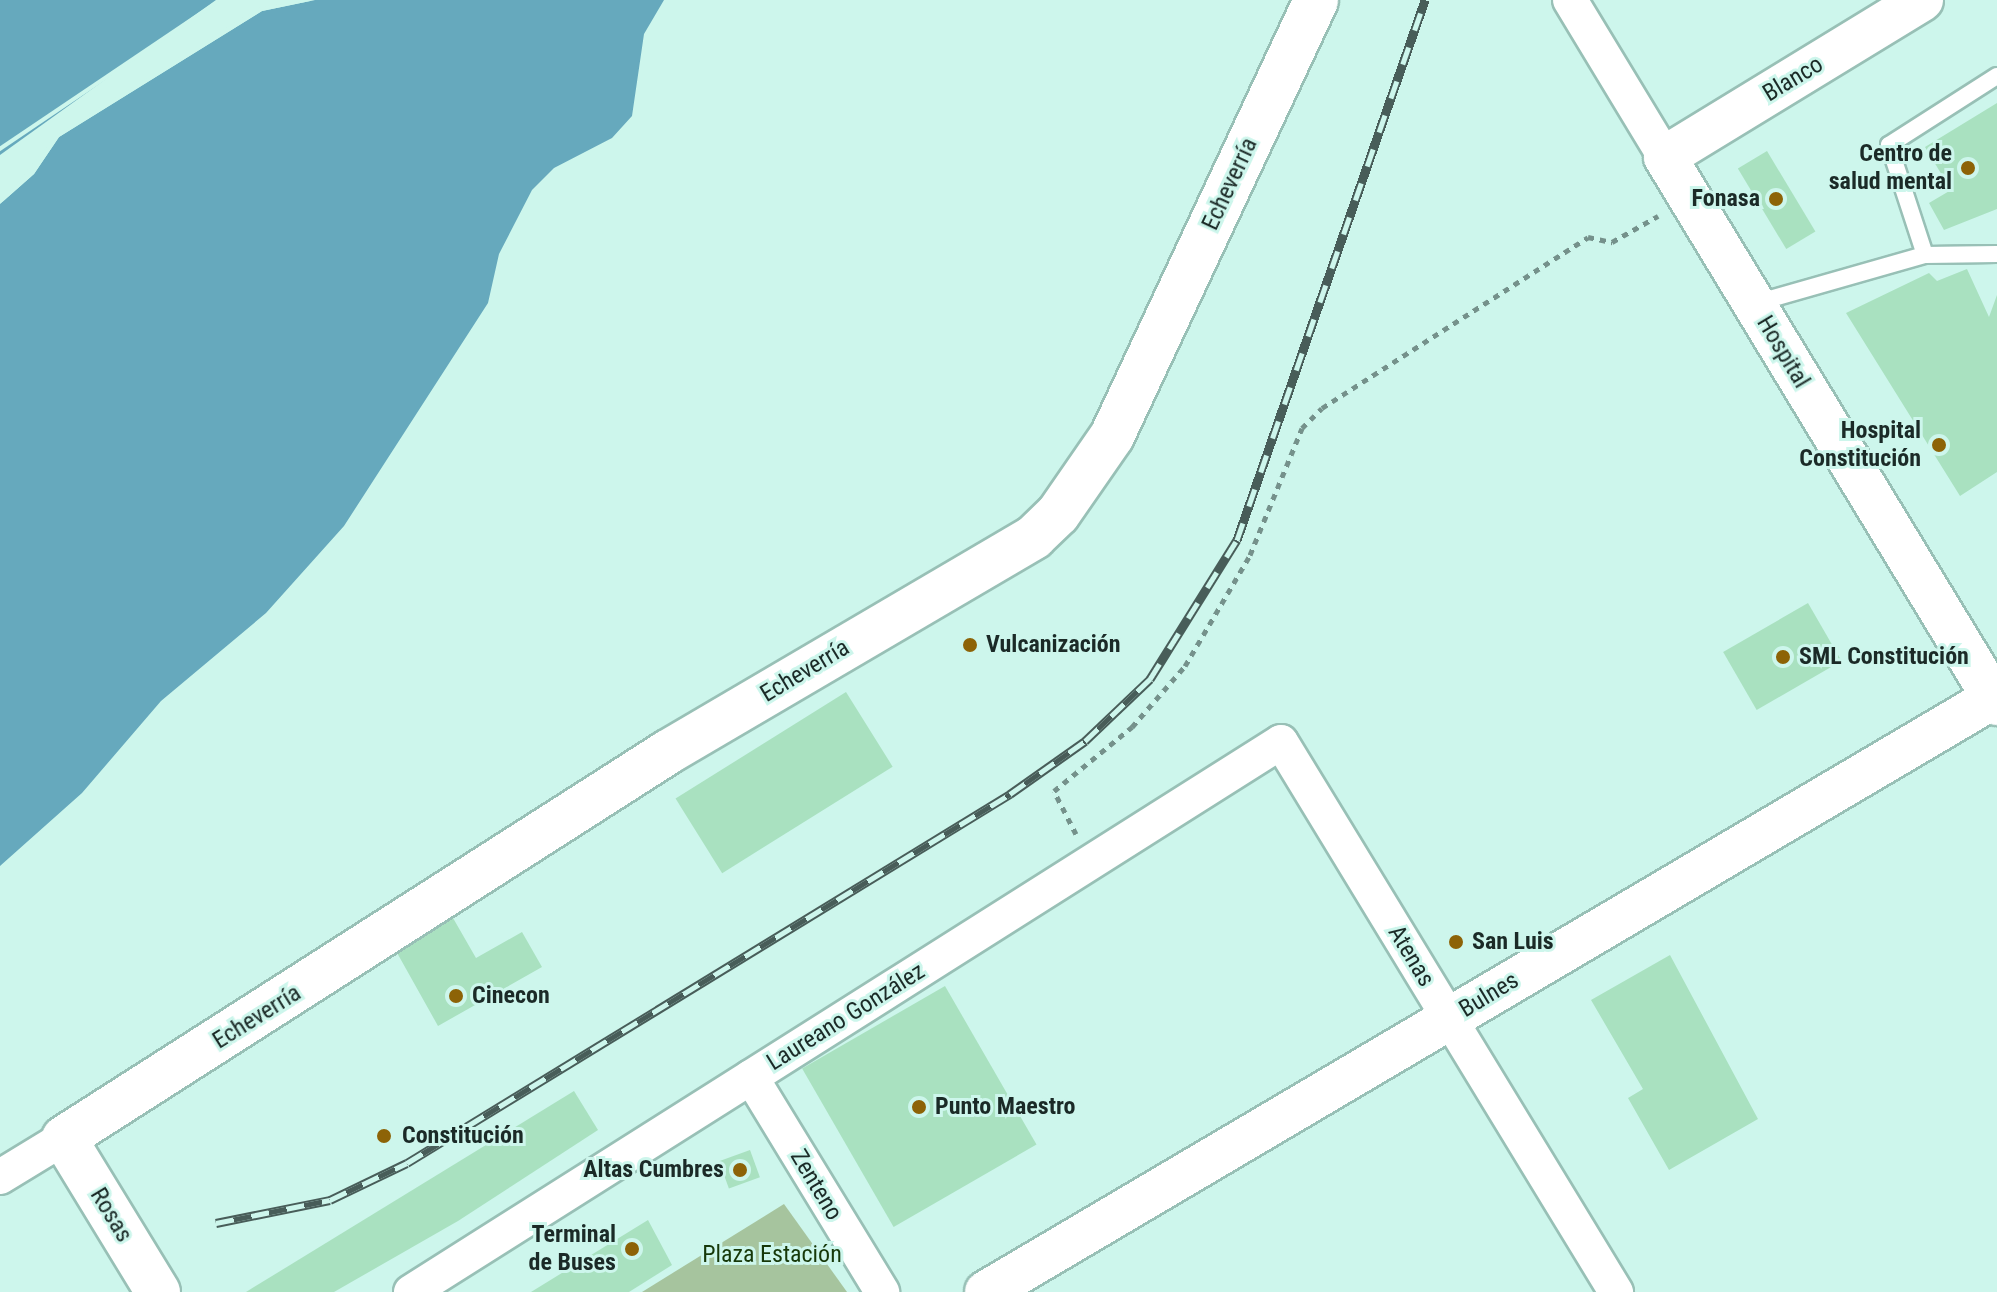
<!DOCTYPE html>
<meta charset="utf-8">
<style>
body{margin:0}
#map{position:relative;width:1997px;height:1292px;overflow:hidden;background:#cdf6ec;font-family:"Roboto Condensed",sans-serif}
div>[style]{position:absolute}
.green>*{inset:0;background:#a6c49e}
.water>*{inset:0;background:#66a9bd}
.pier>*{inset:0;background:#cdf6ec;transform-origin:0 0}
.building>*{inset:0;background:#a9e1c0;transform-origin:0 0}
.path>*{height:5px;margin-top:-2.5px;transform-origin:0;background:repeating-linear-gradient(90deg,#75918b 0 6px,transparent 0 12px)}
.roads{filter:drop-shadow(2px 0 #98c0b6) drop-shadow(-2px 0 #98c0b6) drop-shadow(0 2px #98c0b6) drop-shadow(0 -2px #98c0b6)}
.service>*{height:16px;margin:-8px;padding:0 8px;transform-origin:8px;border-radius:8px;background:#fff}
.minor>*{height:34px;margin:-17px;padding:0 17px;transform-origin:17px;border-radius:17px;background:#fff}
.tertiary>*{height:42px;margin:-21px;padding:0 21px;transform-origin:21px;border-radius:21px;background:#fff}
.secondary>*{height:44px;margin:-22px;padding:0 22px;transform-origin:22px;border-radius:22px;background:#fff}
.rail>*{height:9px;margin-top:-4.5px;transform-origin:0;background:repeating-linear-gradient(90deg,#cdf6ec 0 18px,#485d59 0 36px);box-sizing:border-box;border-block:2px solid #485d59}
.dots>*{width:22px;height:22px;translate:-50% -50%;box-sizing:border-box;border:4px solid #cdf6ec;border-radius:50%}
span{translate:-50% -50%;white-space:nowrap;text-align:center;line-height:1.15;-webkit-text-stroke:6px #cdf6ec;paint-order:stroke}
.street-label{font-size:24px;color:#1b2a27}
.poi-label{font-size:24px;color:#1b2a27;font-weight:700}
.right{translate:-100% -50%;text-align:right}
.left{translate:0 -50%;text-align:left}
.park-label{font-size:24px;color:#163809}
</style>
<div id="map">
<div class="green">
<div style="clip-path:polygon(784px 1204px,847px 1292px,642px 1292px)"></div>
</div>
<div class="water">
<div style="clip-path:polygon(0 0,216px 0,0 155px)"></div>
<div style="clip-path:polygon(315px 0,664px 0,644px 34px,632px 116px,612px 138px,554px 168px,532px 190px,499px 254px,488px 303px,344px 526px,266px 613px,161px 701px,82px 793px,0 866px,0 204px,34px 174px,59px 137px,262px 11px)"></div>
</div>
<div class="pier">
<div style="left:217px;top:0;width:4px;height:267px;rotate:56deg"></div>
<div style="clip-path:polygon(315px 0,262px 11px,59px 137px,34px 174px,0 204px,57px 134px,260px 7px)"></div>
</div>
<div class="building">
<div style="clip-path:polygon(1997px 103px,1997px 209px,1944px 230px,1929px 203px,1951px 190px,1925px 147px)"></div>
<div style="left:1767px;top:151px;width:94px;height:34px;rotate:59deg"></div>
<div style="clip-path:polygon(1967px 269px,1989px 317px,1997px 295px,1997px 472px,1960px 496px,1846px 313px,1929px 273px,1937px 281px)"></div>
<div style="left:1808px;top:603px;width:67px;height:98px;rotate:60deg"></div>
<div style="left:846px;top:692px;width:88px;height:201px;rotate:58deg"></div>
<div style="clip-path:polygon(453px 918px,476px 958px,522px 932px,542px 967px,438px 1026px,396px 951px)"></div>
<div style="clip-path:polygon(1670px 955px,1758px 1119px,1669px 1170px,1628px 1098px,1643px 1089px,1591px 1000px)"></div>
<div style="left:945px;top:986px;width:183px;height:165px;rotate:60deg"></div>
<div style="clip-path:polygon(574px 1091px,598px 1130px,458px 1221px,334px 1292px,246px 1292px)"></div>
<div style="left:750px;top:1150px;width:29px;height:33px;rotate:70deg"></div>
<div style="clip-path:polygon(648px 1220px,672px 1265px,629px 1292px,531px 1292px)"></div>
</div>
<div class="path">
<div style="left:1076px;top:834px;width:48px;rotate:-117.1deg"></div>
<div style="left:1054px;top:791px;width:101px;rotate:-39.4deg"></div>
<div style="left:1132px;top:727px;width:81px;rotate:-49deg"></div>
<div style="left:1185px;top:666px;width:129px;rotate:-59.6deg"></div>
<div style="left:1250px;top:555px;width:137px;rotate:-67.7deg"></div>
<div style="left:1302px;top:428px;width:28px;rotate:-45deg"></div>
<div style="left:1322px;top:408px;width:316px;rotate:-32.7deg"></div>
<div style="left:1588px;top:237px;width:25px;rotate:12deg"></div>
<div style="left:1612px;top:242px;width:53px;rotate:-29.5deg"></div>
</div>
<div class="roads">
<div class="service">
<div style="left:1925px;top:255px;width:72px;rotate:-0.8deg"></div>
<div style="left:1756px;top:303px;width:176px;rotate:-15.9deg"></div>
<div style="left:1925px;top:255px;width:116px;rotate:-108.1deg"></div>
<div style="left:1889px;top:145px;width:128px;rotate:-32.6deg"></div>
</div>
<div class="minor">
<div style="left:1570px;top:0;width:184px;rotate:58.8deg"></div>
<div style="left:751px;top:1077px;width:252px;rotate:58.6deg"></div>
<div style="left:0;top:1177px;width:75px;rotate:-31.4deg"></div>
<div style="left:411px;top:1292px;width:1029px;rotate:-32.3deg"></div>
<div style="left:1281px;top:742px;width:644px;rotate:58.65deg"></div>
</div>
<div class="tertiary">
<div style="left:1922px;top:0;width:301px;rotate:148.6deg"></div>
<div style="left:1665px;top:157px;width:640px;rotate:58.74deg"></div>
<div style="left:986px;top:1292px;width:1169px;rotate:-30.54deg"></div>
</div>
<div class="secondary">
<div style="left:158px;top:1292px;width:180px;rotate:-121.4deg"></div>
<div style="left:64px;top:1138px;width:717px;rotate:-32.58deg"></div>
<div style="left:668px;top:752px;width:424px;rotate:-30.4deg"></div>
<div style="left:1034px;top:537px;width:33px;rotate:-44deg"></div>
<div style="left:1058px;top:514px;width:95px;rotate:-55.3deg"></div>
<div style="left:1112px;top:436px;width:481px;rotate:-64.9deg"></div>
</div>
</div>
<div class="rail">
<div style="left:216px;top:1223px;width:116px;rotate:-11.4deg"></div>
<div style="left:330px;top:1200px;width:85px;rotate:-25.7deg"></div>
<div style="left:407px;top:1163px;width:707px;rotate:-31.46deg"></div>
<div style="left:1010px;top:794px;width:92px;rotate:-35.2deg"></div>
<div style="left:1085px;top:741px;width:90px;rotate:-43.6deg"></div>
<div style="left:1150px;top:679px;width:164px;rotate:-58deg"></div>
<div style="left:1237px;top:540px;width:572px;rotate:-70.8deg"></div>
</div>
<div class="dots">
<div style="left:1968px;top:168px;background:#8d6307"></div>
<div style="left:1776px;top:199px;background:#8d6307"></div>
<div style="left:1939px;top:445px;background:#8d6307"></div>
<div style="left:970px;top:645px;background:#8d6307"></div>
<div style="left:1783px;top:657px;background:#8d6307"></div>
<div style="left:1456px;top:942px;background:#8d6307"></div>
<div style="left:456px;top:996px;background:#8d6307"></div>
<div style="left:919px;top:1107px;background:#8d6307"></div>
<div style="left:384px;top:1136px;background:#8d6307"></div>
<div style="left:740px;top:1170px;background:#8d6307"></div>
<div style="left:632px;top:1249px;background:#8d6307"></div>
</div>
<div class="street-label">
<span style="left:1793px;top:79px;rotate:-31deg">Blanco</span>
<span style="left:1230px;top:184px;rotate:-65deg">Echeverría</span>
<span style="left:1783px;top:352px;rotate:59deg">Hospital</span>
<span style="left:805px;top:671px;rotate:-31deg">Echeverría</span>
<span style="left:1411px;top:956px;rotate:59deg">Atenas</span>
<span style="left:1489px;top:995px;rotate:-31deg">Bulnes</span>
<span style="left:257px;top:1017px;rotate:-32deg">Echeverría</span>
<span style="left:846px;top:1017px;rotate:-32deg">Laureano González</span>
<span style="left:816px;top:1185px;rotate:59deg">Zenteno</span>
<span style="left:111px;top:1215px;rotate:59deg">Rosas</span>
</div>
<div class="poi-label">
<span class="right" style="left:1952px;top:168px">Centro de<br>salud mental</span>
<span class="right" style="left:1760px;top:199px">Fonasa</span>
<span class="right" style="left:1921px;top:445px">Hospital<br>Constitución</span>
<span class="left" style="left:986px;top:645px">Vulcanización</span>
<span class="left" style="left:1799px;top:657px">SML Constitución</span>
<span class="left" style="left:1472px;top:942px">San Luis</span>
<span class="left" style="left:472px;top:996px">Cinecon</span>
<span class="left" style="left:935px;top:1107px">Punto Maestro</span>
<span class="left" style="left:402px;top:1136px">Constitución</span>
<span class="right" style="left:724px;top:1170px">Altas Cumbres</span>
<span class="right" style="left:616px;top:1249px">Terminal<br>de Buses</span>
</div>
<div class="park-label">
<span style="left:772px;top:1255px">Plaza Estación</span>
</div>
</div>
